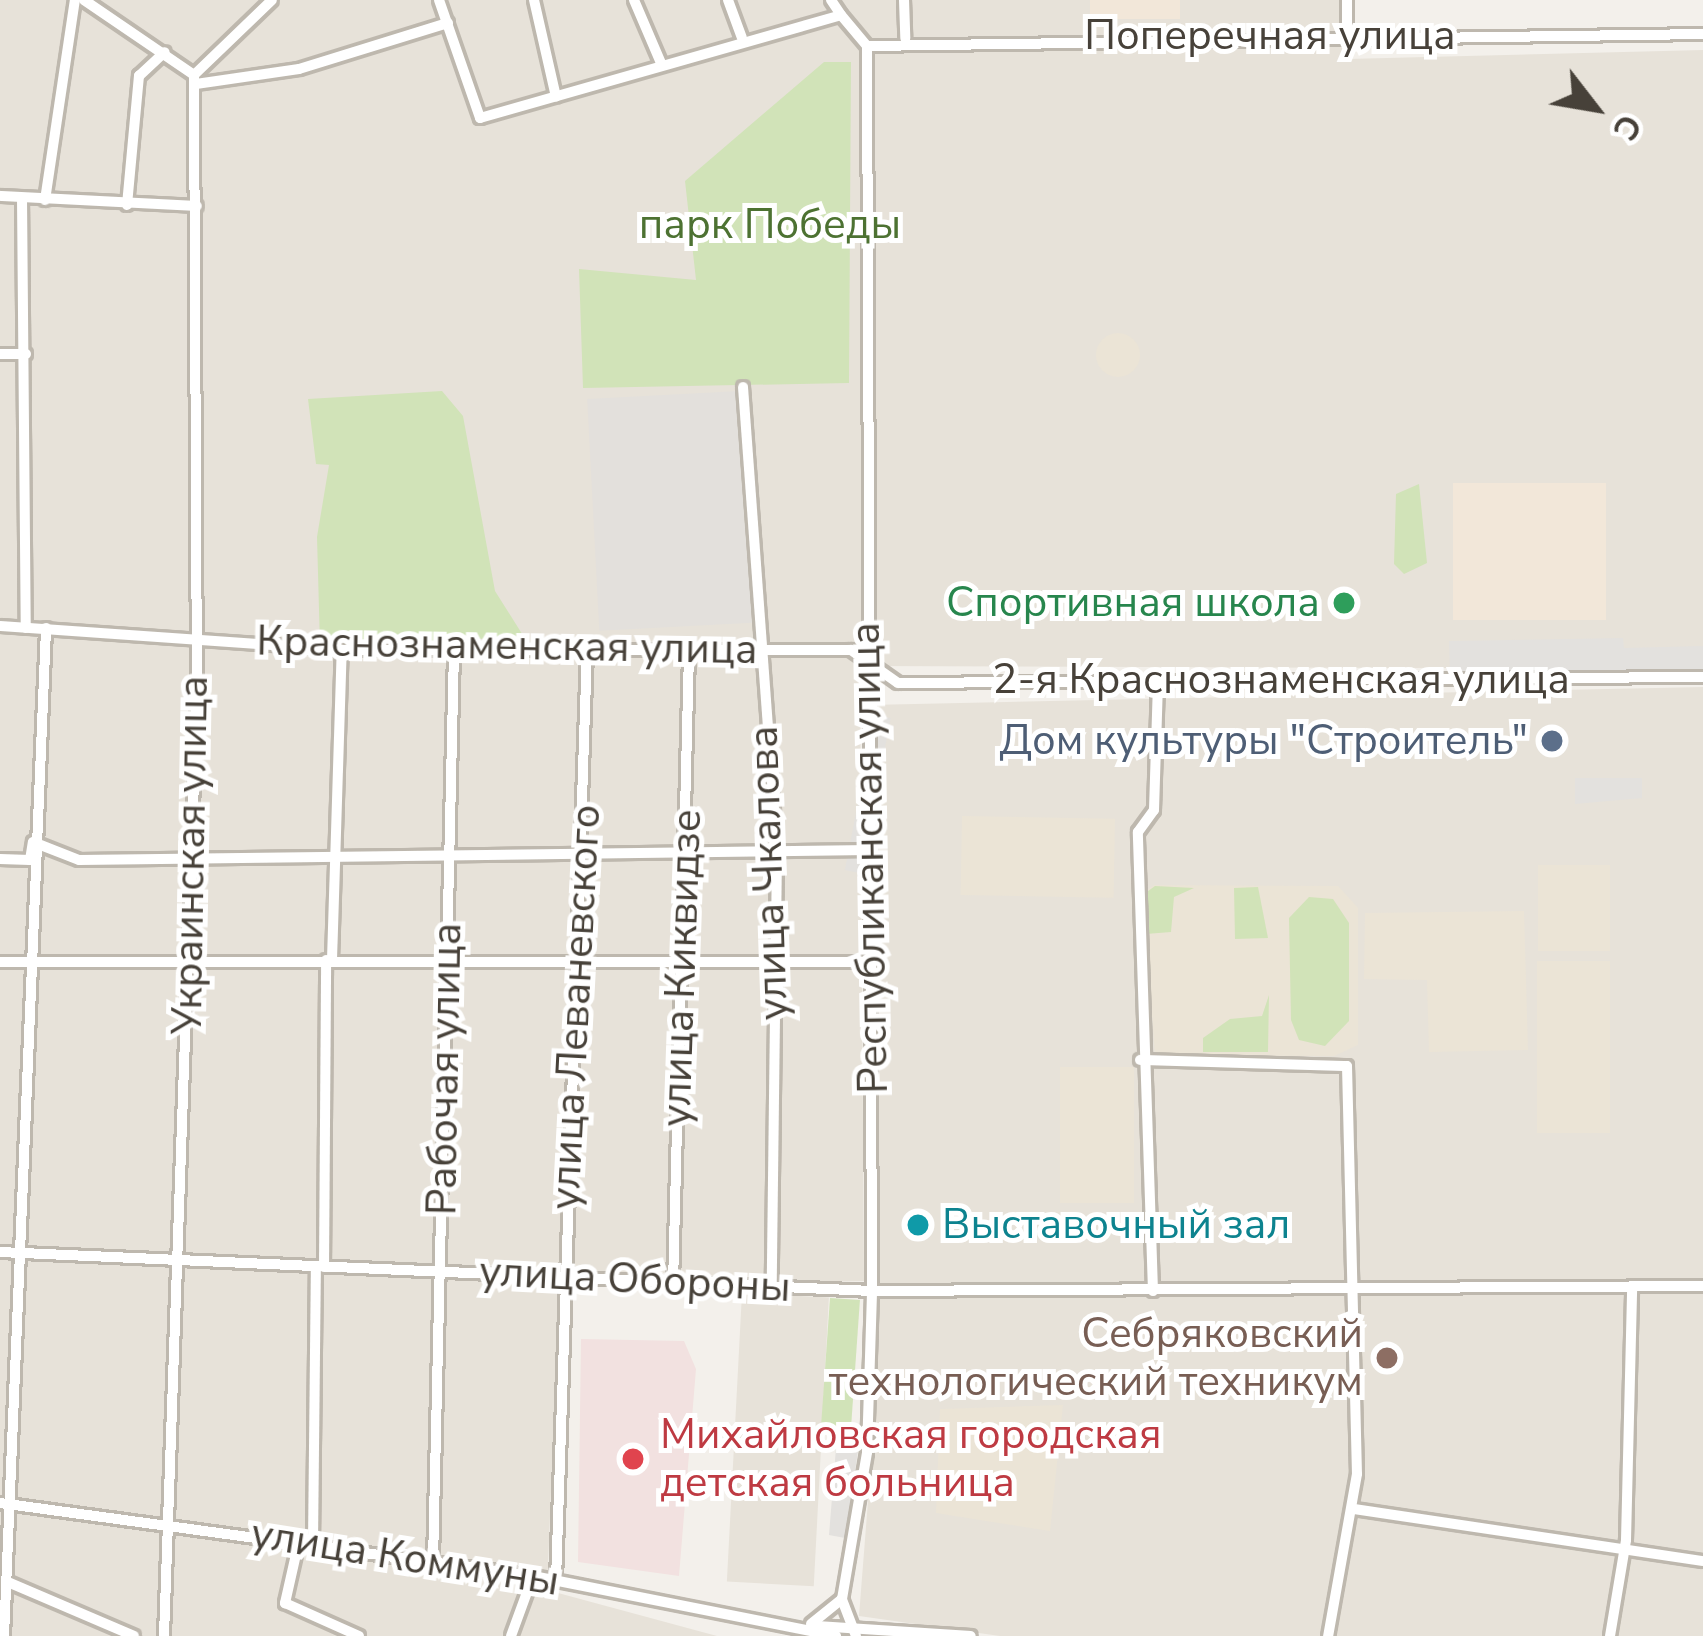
<!DOCTYPE html>
<meta charset="utf-8">
<style>
body{margin:0}
#map{position:relative;width:1703px;height:1636px;overflow:hidden;background:#f3f0eb;font-family:"Nunito Sans",sans-serif}
div>[style]{position:absolute}
.residential>*{inset:0;background:#e7e2d9;transform-origin:0 0}
.commercial>*{inset:0;background:#f2e7d9;transform-origin:0 0}
.industrial>*{inset:0;background:#e3e0dc;transform-origin:0 0}
.education>*{inset:0;background:#ebe4d6;transform-origin:0 0}
.round{border-radius:50%}
.medical>*{inset:0;background:#f2e1e0}
.green>*{inset:0;background:#d1e3b8;transform-origin:0 0}
.parking>*{inset:0;background:#e3e1de;transform-origin:0 0}
.roads{filter:drop-shadow(3px 0 #beb8ae) drop-shadow(-3px 0 #beb8ae) drop-shadow(0 3px #beb8ae) drop-shadow(0 -3px #beb8ae)}
.minor>*{height:10px;margin:-5px;padding:0 5px;transform-origin:5px;border-radius:5px;background:#fff}
.dots>*{width:33px;height:33px;translate:-50% -50%;box-sizing:border-box;border:6px solid #fff;border-radius:50%}
span{translate:-50% -50%;white-space:nowrap;text-align:center;line-height:1.15;-webkit-text-stroke:10px #fff;paint-order:stroke}
.street-label{font-size:42px;color:#474139}
.park-label{font-size:42px;color:#4d7232}
.leisure-label{font-size:42px;color:#27864d}
.right{translate:-100% -50%;text-align:right}
.service-label{font-size:42px;color:#4e5e75}
.culture-label{font-size:42px;color:#0d838f}
.left{translate:0 -50%;text-align:left}
.education-label{font-size:42px;color:#785e54}
.health-label{font-size:42px;color:#be3a42}
.north{position:absolute;left:1535px;top:48px;width:120px;height:120px;-webkit-text-stroke:9px #fff;paint-order:stroke;rotate:121deg;font-size:33px;font-weight:700;line-height:48px;text-align:center;color:#474139}
.north::after{content:'';display:block;margin:auto;width:42px;height:54px;background:#474139;clip-path:polygon(50% 0,100% 100%,50% 72%,0 100%)}
</style>
<div id="map">
<div class="residential">
<div style="clip-path:polygon(0 0,1346px 0,1347px 59px,1703px 50px,1703px 669px,860px 666px,864px 1281px,673px 1285px,560px 1271px,547px 1590px,717px 1636px,0 1636px)"></div>
<div style="clip-path:polygon(1703px 687px,1703px 1636px,1000px 1636px,859px 1616px,875px 1412px,869px 705px)"></div>
<div style="left:742px;top:1293px;width:87px;height:289px;rotate:3deg"></div>
</div>
<div class="commercial">
<div style="left:1090px;top:0;width:90px;height:19px"></div>
<div style="left:1606px;top:483px;width:137px;height:153px;rotate:90deg"></div>
</div>
<div class="industrial">
<div style="left:740px;top:391px;width:232px;height:153px;rotate:87deg"></div>
</div>
<div class="education">
<div class="round" style="left:1096px;top:333px;width:44px;height:44px"></div>
<div style="left:962px;top:816px;width:153px;height:79px;rotate:1deg"></div>
<div style="left:1538px;top:865px;width:72px;height:86px"></div>
<div style="clip-path:polygon(1154px 885px,1338px 886px,1358px 908px,1358px 1045px,1334px 1056px,1155px 1055px,1143px 893px)"></div>
<div style="clip-path:polygon(1524px 911px,1528px 1050px,1429px 1052px,1427px 980px,1364px 979px,1365px 913px)"></div>
<div style="left:1537px;top:961px;width:73px;height:172px"></div>
<div style="left:1134px;top:1067px;width:136px;height:74px;rotate:90deg"></div>
<div style="clip-path:polygon(1063px 1405px,1050px 1531px,936px 1513px,940px 1409px)"></div>
</div>
<div class="medical">
<div style="clip-path:polygon(581px 1339px,684px 1341px,696px 1369px,679px 1576px,578px 1562px)"></div>
</div>
<div class="green">
<div style="clip-path:polygon(824px 62px,851px 62px,849px 383px,583px 388px,579px 269px,696px 280px,685px 181px)"></div>
<div style="clip-path:polygon(442px 391px,463px 416px,495px 591px,524px 637px,320px 646px,317px 537px,329px 465px,316px 464px,308px 399px)"></div>
<div style="clip-path:polygon(1419px 484px,1427px 563px,1404px 574px,1394px 564px,1396px 494px)"></div>
<div style="clip-path:polygon(1155px 886px,1194px 888px,1174px 897px,1171px 932px,1146px 934px,1144px 894px)"></div>
<div style="clip-path:polygon(1258px 887px,1268px 938px,1235px 939px,1234px 888px)"></div>
<div style="clip-path:polygon(1309px 897px,1333px 899px,1349px 923px,1349px 1021px,1325px 1046px,1299px 1040px,1291px 1020px,1289px 918px)"></div>
<div style="clip-path:polygon(1269px 995px,1268px 1052px,1203px 1052px,1203px 1038px,1230px 1019px,1262px 1016px)"></div>
<div style="left:830px;top:1298px;width:30px;height:131px;rotate:4deg"></div>
</div>
<div class="parking">
<div style="clip-path:polygon(1623px 638px,1624px 648px,1703px 646px,1703px 671px,1450px 675px,1449px 641px)"></div>
<div style="left:875px;top:715px;width:16px;height:158px;rotate:11deg"></div>
<div style="clip-path:polygon(1575px 778px,1642px 778px,1642px 798px,1575px 804px)"></div>
<div style="clip-path:polygon(836px 1448px,858px 1451px,845px 1538px,829px 1535px)"></div>
</div>
<div class="roads">
<div class="minor">
<div style="left:84px;top:0;width:133px;rotate:34.3deg"></div>
<div style="left:439px;top:0;width:125px;rotate:70.8deg"></div>
<div style="left:480px;top:118px;width:375px;rotate:-15.9deg"></div>
<div style="left:841px;top:15px;width:40px;rotate:50deg"></div>
<div style="left:534px;top:0;width:99px;rotate:77.2deg"></div>
<div style="left:634px;top:0;width:69px;rotate:66.8deg"></div>
<div style="left:728px;top:0;width:40px;rotate:69.8deg"></div>
<div style="left:831px;top:0;width:18px;rotate:56deg"></div>
<div style="left:904px;top:0;width:38px;rotate:88deg"></div>
<div style="left:1347px;top:0;width:36px;rotate:90deg"></div>
<div style="left:194px;top:75px;width:108px;rotate:-43.9deg"></div>
<div style="left:196px;top:84px;width:104px;rotate:-8.3deg"></div>
<div style="left:299px;top:69px;width:156px;rotate:-17.2deg"></div>
<div style="left:0;top:196px;width:197px;rotate:2.9deg"></div>
<div style="left:22px;top:198px;width:430px;rotate:89.5deg"></div>
<div style="left:45px;top:200px;width:202px;rotate:-81.5deg"></div>
<div style="left:127px;top:205px;width:130px;rotate:-84.7deg"></div>
<div style="left:139px;top:76px;width:35px;rotate:-43deg"></div>
<div style="left:0;top:354px;width:26px"></div>
<div style="left:743px;top:387px;width:466px;rotate:85.8deg"></div>
<div style="left:777px;top:852px;width:436px;rotate:90.7deg"></div>
<div style="left:0;top:626px;width:343px;rotate:4deg"></div>
<div style="left:342px;top:650px;width:509px"></div>
<div style="left:851px;top:650px;width:57px;rotate:35.1deg"></div>
<div style="left:898px;top:683px;width:805px;rotate:-0.43deg"></div>
<div style="left:0;top:859px;width:30px;rotate:2deg"></div>
<div style="left:30px;top:860px;width:18px;rotate:-81deg"></div>
<div style="left:33px;top:842px;width:49px;rotate:21.4deg"></div>
<div style="left:79px;top:860px;width:792px;rotate:-0.72deg"></div>
<div style="left:332px;top:960px;width:310px;rotate:-88.2deg"></div>
<div style="left:0;top:962px;width:871px"></div>
<div style="left:1140px;top:1060px;width:207px;rotate:1.7deg"></div>
<div style="left:1347px;top:1066px;width:408px;rotate:88.6deg"></div>
<div style="left:1357px;top:1474px;width:165px;rotate:100.1deg"></div>
<div style="left:0;top:1252px;width:873px;rotate:2.56deg"></div>
<div style="left:872px;top:1291px;width:831px;rotate:-0.34deg"></div>
<div style="left:324px;top:1267px;width:307px;rotate:-89.6deg"></div>
<div style="left:673px;top:1285px;width:634px;rotate:-88.55deg"></div>
<div style="left:1153px;top:1291px;width:459px;rotate:-91.9deg"></div>
<div style="left:1138px;top:832px;width:27px;rotate:-54deg"></div>
<div style="left:1154px;top:810px;width:128px;rotate:-88.2deg"></div>
<div style="left:0;top:1503px;width:538px;rotate:7.8deg"></div>
<div style="left:533px;top:1576px;width:309px;rotate:11.2deg"></div>
<div style="left:1354px;top:1509px;width:353px;rotate:8.5deg"></div>
<div style="left:299px;top:1541px;width:64px;rotate:102.7deg"></div>
<div style="left:285px;top:1603px;width:81px;rotate:24deg"></div>
<div style="left:313px;top:1543px;width:276px;rotate:-89.4deg"></div>
<div style="left:433px;top:1562px;width:913px;rotate:-88.68deg"></div>
<div style="left:556px;top:1580px;width:930px;rotate:-88.09deg"></div>
<div style="left:8px;top:1582px;width:137px;rotate:23.2deg"></div>
<div style="left:811px;top:1624px;width:40px;rotate:-39deg"></div>
<div style="left:817px;top:1626px;width:154px;rotate:3.7deg"></div>
<div style="left:4px;top:1636px;width:1009px;rotate:-87.61deg"></div>
<div style="left:164px;top:1636px;width:939px;rotate:-87.99deg"></div>
<div style="left:197px;top:698px;width:623px;rotate:-90.28deg"></div>
<div style="left:511px;top:1636px;width:64px;rotate:-69.9deg"></div>
<div style="left:856px;top:1636px;width:40px;rotate:-111deg"></div>
<div style="left:842px;top:1599px;width:149px;rotate:-80.3deg"></div>
<div style="left:867px;top:1452px;width:161px;rotate:-88.2deg"></div>
<div style="left:872px;top:1291px;width:1245px;rotate:-90.23deg"></div>
<div style="left:867px;top:46px;width:836px;rotate:-0.82deg"></div>
<div style="left:1610px;top:1636px;width:97px;rotate:-80.5deg"></div>
<div style="left:1626px;top:1540px;width:253px;rotate:-88.6deg"></div>
</div>
</div>
<div class="dots">
<div style="left:1344px;top:603px;background:#2e9e5b"></div>
<div style="left:1552px;top:741px;background:#5c6f8a"></div>
<div style="left:918px;top:1225px;background:#0f9aa8"></div>
<div style="left:1387px;top:1358px;background:#8d6e63"></div>
<div style="left:633px;top:1459px;background:#e0444e"></div>
</div>
<div class="street-label">
<span style="left:1270px;top:36px">Поперечная улица</span>
<span style="left:507px;top:646px;rotate:1deg">Краснознаменская улица</span>
<span style="left:1281px;top:680px">2-я Краснознаменская улица</span>
<span style="left:191px;top:855px;rotate:-89deg">Украинская улица</span>
<span style="left:870px;top:858px;rotate:-91deg">Республиканская улица</span>
<span style="left:769px;top:873px;rotate:-92deg">улица Чкалова</span>
<span style="left:682px;top:968px;rotate:-88deg">улица Киквидзе</span>
<span style="left:576px;top:1007px;rotate:-87deg">улица Леваневского</span>
<span style="left:445px;top:1069px;rotate:-89deg">Рабочая улица</span>
<span style="left:635px;top:1280px;rotate:3deg">улица Обороны</span>
<span style="left:405px;top:1558px;rotate:9deg">улица Коммуны</span>
</div>
<div class="park-label">
<span style="left:770px;top:225px">парк Победы</span>
</div>
<div class="leisure-label">
<span class="right" style="left:1320px;top:603px">Спортивная школа</span>
</div>
<div class="service-label">
<span class="right" style="left:1528px;top:741px">Дом культуры "Строитель"</span>
</div>
<div class="culture-label">
<span class="left" style="left:942px;top:1225px">Выставочный зал</span>
</div>
<div class="education-label">
<span class="right" style="left:1363px;top:1358px">Себряковский<br>технологический техникум</span>
</div>
<div class="health-label">
<span class="left" style="left:660px;top:1459px">Михайловская городская<br>детская больница</span>
</div>
<div class="north">С</div>
</div>
